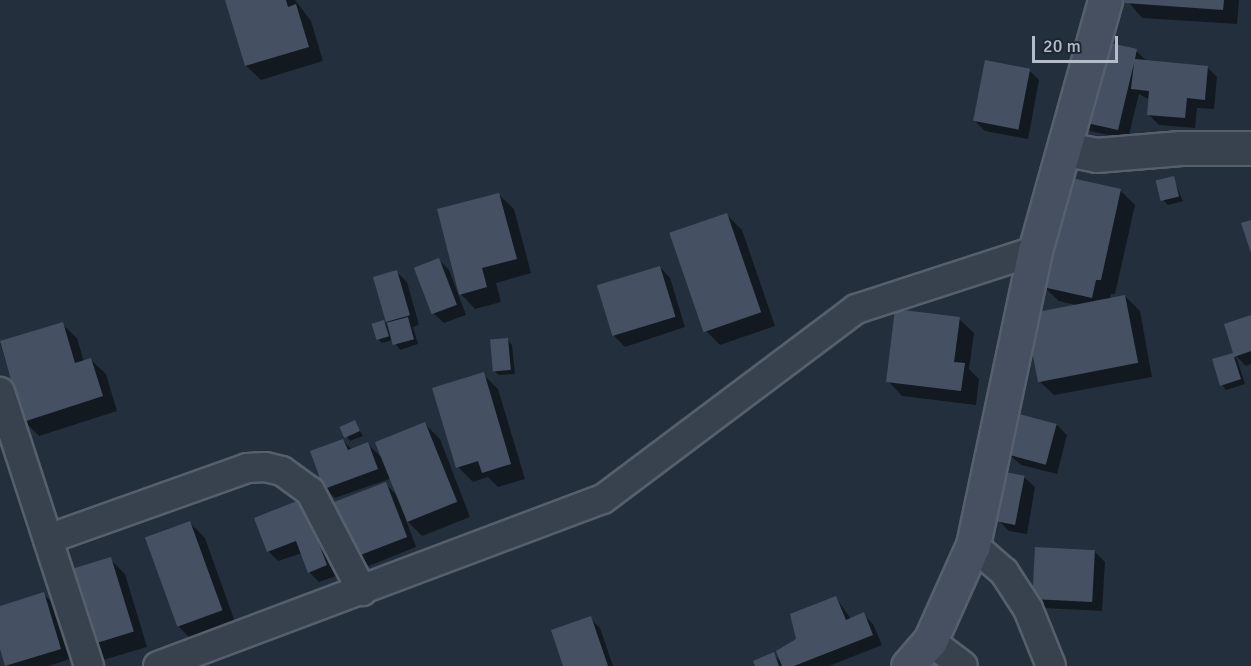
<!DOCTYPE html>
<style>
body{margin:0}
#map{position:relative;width:1251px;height:666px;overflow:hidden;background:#242f3e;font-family:Signika,sans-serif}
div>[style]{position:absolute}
.shadow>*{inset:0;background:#0007}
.building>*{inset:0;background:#455162;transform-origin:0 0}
.roads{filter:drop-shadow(2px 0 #565f6c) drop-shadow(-2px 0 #565f6c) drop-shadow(0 2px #565f6c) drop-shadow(0 -2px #565f6c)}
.minor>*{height:28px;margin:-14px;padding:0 14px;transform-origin:14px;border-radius:14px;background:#38414e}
.tertiary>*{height:33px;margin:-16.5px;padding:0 16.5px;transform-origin:16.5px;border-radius:16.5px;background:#38414e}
.secondary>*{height:33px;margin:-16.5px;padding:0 16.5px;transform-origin:16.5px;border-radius:16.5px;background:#465061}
span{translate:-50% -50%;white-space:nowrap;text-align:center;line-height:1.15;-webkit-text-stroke:6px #1d2633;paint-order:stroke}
.scale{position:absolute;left:1032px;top:36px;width:86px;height:27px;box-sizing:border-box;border:3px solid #b4bcc9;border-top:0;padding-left:8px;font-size:18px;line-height:21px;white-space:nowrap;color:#b4bcc9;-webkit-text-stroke:4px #1d2633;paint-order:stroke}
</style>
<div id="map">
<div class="shadow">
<div style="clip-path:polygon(226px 0,295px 0,311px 21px,323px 61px,261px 80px,246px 66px)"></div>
<div style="clip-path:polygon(1127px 0,1239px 0,1237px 24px,1142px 18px)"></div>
<div style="clip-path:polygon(1136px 51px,1147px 61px,1207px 67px,1217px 77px,1214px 109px,1197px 108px,1195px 128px,1159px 125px,1149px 115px,1150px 100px,1139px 94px,1128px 139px,1090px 131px,1080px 120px)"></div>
<div style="clip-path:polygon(1029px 70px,1039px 80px,1028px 139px,985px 131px,975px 121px)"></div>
<div style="clip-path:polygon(1173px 178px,1183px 201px,1168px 205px,1163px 200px)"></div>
<div style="clip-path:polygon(1120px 190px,1135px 205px,1115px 294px,1111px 294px,1110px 299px,1125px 296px,1140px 311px,1152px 377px,1054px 395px,1039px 381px,1076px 305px,1059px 301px,1044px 287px)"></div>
<div style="clip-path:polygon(499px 195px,514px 209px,531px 273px,496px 283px,501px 302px,475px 309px,461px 294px)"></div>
<div style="clip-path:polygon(727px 215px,742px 230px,775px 326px,720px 345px,705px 330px)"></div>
<div style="clip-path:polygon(439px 260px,449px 270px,466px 315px,444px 323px,433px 313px)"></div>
<div style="clip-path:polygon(660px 267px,670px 278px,685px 327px,625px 347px,615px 337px,599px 287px)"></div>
<div style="clip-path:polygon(396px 271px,407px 282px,419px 325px,413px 327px,418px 344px,400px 350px,393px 340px,382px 343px,377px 338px,384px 321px,389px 327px,375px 277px)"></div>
<div style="clip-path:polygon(1251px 317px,1251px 364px,1246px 366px,1236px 356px,1245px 384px,1226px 390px,1222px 385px,1232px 355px,1237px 359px,1226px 325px)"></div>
<div style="clip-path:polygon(959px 319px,974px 333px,969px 369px,979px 379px,976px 405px,902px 396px,888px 381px)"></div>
<div style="clip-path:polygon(62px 324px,77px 338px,84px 362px,91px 360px,106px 374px,117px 411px,39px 436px,24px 421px,0 343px)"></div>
<div style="clip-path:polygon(508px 340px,512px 345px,515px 374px,499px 375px,494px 371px)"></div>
<div style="clip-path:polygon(483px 374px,498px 389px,525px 479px,498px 487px,488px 477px,473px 482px,458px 467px)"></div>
<div style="clip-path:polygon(354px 422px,363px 436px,350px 441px,341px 428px)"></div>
<div style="clip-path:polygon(425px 424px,440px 439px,470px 517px,422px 536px,406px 520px,416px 547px,364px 568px,354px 557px,385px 484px,397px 495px,392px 478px,335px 498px,325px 488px,343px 440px,352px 450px,368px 444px,383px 459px)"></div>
<div style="clip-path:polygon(1057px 425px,1067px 435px,1057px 474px,1021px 465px,1010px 455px)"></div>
<div style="clip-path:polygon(1024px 477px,1035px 487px,1027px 534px,1009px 531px,998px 520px)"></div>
<div style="clip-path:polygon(312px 511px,336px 576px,319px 582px,309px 572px,302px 553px,278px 561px,268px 551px)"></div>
<div style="clip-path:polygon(190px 523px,205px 538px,236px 625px,193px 641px,178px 626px)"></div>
<div style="clip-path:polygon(1095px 552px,1105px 562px,1102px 611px,1044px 608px,1034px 598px)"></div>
<div style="clip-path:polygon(110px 559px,125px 574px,147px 647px,103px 660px,88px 646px)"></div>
<div style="clip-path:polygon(43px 594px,54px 604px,70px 659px,48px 666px,7px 666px,0 644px,0 608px)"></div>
<div style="clip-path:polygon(836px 598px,851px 619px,863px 614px,873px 624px,882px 645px,829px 666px,756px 666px,773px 654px,782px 663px)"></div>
<div style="clip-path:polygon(590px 618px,600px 628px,613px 666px,565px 666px)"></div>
</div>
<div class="building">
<div style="clip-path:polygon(225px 0,286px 0,288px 7px,296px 4px,309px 47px,245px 66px)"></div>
<div style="clip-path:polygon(1125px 0,1224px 0,1223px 10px,1125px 3px)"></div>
<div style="clip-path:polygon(1097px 40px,1137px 49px,1135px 59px,1208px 66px,1205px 100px,1187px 98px,1185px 118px,1147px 115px,1149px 91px,1131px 89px,1134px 63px,1118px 130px,1078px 121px)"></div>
<div style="left:985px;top:60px;width:46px;height:62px;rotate:11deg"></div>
<div style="left:1174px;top:176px;width:21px;height:19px;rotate:76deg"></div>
<div style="clip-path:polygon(1067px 177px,1121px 189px,1101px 280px,1096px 280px,1092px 298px,1043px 287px)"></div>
<div style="clip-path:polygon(499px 193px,517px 259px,482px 268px,487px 287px,459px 295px,437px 209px)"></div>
<div style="left:727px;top:213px;width:105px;height:61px;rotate:71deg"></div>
<div style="clip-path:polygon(1251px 220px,1251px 253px,1241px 223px)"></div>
<div style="left:439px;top:258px;width:50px;height:27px;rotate:69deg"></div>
<div style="left:660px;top:266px;width:53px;height:66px;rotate:73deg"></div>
<div style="left:397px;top:270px;width:47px;height:25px;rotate:74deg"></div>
<div style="left:1125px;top:295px;width:69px;height:102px;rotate:79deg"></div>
<div style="clip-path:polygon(895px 309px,960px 317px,954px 362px,965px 363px,961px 391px,886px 382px)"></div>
<div style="clip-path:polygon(1251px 315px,1251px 351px,1234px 357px,1241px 379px,1220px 386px,1212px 359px,1233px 353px,1224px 324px)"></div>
<div style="left:408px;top:317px;width:23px;height:22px;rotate:75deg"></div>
<div style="left:384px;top:320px;width:17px;height:13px;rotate:73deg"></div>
<div style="clip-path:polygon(63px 322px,75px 363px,91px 358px,103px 396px,23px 422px,0 341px)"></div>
<div style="left:508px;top:338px;width:32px;height:18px;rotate:85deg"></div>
<div style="clip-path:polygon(484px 372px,511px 464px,482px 473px,478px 461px,456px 468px,432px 388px)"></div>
<div style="left:1019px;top:414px;width:39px;height:42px;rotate:15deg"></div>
<div style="left:355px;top:420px;width:12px;height:17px;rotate:66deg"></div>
<div style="left:425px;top:422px;width:86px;height:54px;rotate:68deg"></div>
<div style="clip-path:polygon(343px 439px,348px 450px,368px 442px,378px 469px,324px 489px,310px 451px)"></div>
<div style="left:1005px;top:472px;width:20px;height:50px;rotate:11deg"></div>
<div style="left:386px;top:482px;width:59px;height:59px;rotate:69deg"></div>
<div style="clip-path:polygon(302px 499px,327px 565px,308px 573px,296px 541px,267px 552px,254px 518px)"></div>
<div style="left:190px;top:521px;width:95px;height:48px;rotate:70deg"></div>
<div style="left:1035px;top:547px;width:60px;height:52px;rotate:3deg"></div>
<div style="left:111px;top:557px;width:78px;height:49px;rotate:73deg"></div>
<div style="clip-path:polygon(44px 592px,61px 649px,5px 666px,0 649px,0 606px)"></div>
<div style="clip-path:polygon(836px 596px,846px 620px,864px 612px,873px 635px,794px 666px,782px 666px,776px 651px,796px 639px,790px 614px)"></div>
<div style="clip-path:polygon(591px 616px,608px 666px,563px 666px,551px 630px)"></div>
<div style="clip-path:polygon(774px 652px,779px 666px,755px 666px,753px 661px)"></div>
</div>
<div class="roads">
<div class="minor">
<div style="left:0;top:392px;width:288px;rotate:72deg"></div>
<div style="left:48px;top:539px;width:211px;rotate:-19.6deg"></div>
<div style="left:247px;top:468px;width:18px;rotate:-3deg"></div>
<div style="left:265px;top:467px;width:17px;rotate:13deg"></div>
<div style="left:282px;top:471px;width:34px;rotate:36deg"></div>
<div style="left:310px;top:491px;width:113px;rotate:62.5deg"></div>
<div style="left:973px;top:545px;width:41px;rotate:41.1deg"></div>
<div style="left:1004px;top:572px;width:44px;rotate:57deg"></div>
<div style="left:1028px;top:609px;width:61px;rotate:68deg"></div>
<div style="left:930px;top:641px;width:41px;rotate:37.1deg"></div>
<div style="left:158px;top:666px;width:475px;rotate:-20.6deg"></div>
<div style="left:603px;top:499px;width:316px;rotate:-36.9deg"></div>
<div style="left:856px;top:309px;width:188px;rotate:-18deg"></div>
</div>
<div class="tertiary">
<div style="left:1066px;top:149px;width:31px;rotate:11deg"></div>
<div style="left:1096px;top:155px;width:85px;rotate:-4.7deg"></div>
<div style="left:1181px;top:148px;width:70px"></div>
</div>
<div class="secondary">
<div style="left:908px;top:666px;width:33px;rotate:-49deg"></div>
<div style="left:930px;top:641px;width:105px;rotate:-65.9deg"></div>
<div style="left:973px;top:545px;width:300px;rotate:-78.1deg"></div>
<div style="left:1035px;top:251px;width:261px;rotate:-74.4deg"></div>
</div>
</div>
<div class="scale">20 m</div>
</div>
